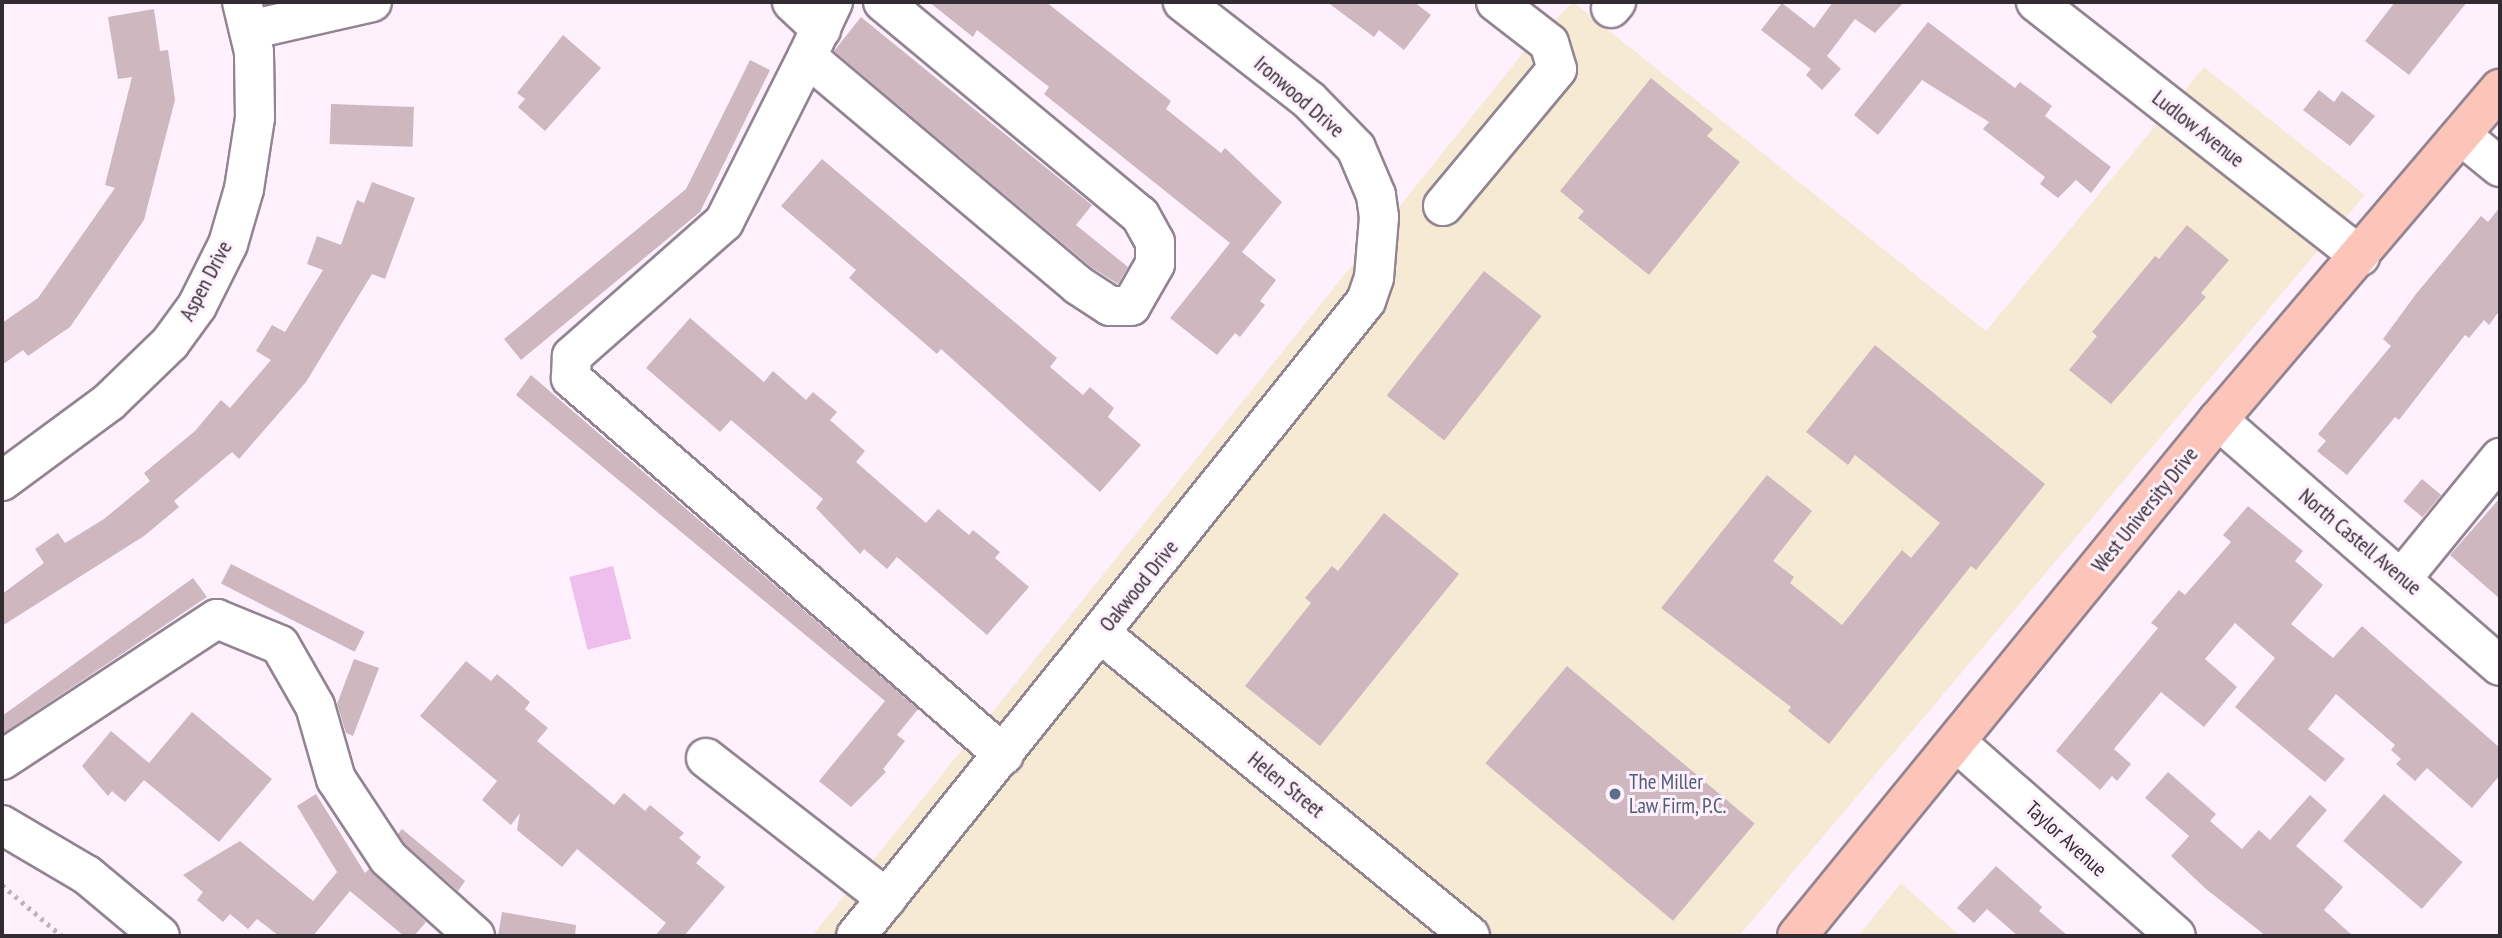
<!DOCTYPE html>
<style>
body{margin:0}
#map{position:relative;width:2502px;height:938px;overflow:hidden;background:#fef0fd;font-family:"PT Sans Narrow",sans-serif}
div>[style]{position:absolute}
.commercial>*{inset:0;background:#f6ead5}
.green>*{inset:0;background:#eebeec;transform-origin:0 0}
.building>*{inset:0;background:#ceb7be;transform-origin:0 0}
.path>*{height:4.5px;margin-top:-2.25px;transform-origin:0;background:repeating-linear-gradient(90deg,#beb2bd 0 3.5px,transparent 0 8.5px)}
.roads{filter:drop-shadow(2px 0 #938492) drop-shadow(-2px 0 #938492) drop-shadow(0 2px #938492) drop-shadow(0 -2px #938492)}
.minor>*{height:38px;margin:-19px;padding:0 19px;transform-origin:19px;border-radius:19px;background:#fff}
.major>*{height:38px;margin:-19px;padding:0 19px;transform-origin:19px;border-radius:19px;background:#fdc5b9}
.dots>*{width:19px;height:19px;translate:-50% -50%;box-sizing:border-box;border:4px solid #fef0fd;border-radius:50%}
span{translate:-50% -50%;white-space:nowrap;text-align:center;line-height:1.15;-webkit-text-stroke:6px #fef0fd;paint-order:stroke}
.street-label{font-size:21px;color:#322c32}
.service-label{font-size:21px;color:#4e5e75}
.left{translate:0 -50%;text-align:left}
.frame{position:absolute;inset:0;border:4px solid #322c32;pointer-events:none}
</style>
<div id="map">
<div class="commercial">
<div style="clip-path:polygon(1573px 2px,1986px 331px,2204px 67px,2365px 195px,1739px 936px,812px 936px,1531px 43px)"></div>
<div style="clip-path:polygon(1901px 883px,1960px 936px,1858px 936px)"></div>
</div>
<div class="green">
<div style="left:613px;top:566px;width:75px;height:45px;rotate:76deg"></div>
</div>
<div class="building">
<div style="clip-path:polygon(929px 2px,1046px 2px,1171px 101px,1166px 109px,1221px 153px,1225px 148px,1282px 202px,1242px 252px,1276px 280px,1260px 301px,1265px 305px,1240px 337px,1235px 333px,1217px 355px,1170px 318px,1230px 243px,1044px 94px,1049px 87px,977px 30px,973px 37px)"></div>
<div style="clip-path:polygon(1327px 2px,1414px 2px,1431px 15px,1404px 50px,1379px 30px,1374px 37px)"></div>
<div style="clip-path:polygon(1833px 2px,1904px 2px,1875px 33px,1855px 19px,1827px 56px,1841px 69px,1822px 90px,1806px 75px,1811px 69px,1761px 30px,1782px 3px,1814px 28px)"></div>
<div style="clip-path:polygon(2395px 2px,2467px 2px,2409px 75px,2365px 41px)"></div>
<div style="clip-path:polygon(154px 9px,160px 51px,168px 50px,175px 100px,144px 220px,70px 327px,28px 356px,23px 350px,2px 365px,2px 323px,38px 298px,115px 188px,105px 185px,132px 77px,118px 79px,108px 17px)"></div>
<div style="clip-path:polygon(861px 17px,1092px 205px,1076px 225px,1128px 267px,1118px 284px,1091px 267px,834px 51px)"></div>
<div style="clip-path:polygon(1928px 22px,2015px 88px,2020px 82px,2052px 106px,2045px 116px,2111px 167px,2091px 193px,2076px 180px,2058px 198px,2040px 184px,2045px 177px,1983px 129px,1989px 122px,1922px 80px,1878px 135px,1854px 115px)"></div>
<div style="clip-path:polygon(563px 35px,601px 68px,545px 131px,518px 107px,525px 99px,517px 93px)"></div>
<div style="clip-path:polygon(750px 60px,770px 70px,700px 212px,521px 360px,504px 339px,686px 189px)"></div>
<div style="clip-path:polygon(1651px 78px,1713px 129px,1707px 136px,1740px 162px,1649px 275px,1578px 218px,1584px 211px,1560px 191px)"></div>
<div style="clip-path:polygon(2319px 90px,2334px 102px,2342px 91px,2375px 116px,2350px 146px,2303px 110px)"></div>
<div style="left:331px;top:104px;width:83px;height:40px;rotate:2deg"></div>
<div style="clip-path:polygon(822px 159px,1057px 358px,1050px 367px,1083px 395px,1090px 387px,1114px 408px,1108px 417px,1141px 445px,1100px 492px,941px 349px,937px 354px,849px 278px,856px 270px,781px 206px)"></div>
<div style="clip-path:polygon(372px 182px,415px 198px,385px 279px,372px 274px,306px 382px,239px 459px,232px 452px,174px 501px,179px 507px,144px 536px,2px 626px,2px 594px,44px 563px,35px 549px,58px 533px,65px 543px,104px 519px,150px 481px,144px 473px,195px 431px,221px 400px,230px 408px,271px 360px,256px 351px,272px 325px,285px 332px,323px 270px,307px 264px,317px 236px,341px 245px,357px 200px,364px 203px)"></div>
<div style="clip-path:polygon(2500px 207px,2500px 310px,2489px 325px,2484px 320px,2469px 338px,2465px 335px,2399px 420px,2395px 417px,2347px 475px,2317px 451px,2326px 441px,2318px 434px,2391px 346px,2383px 339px,2416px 294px,2481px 216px,2488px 222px)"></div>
<div style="clip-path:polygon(2187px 225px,2229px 260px,2201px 293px,2206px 297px,2111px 404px,2069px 370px,2097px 336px,2092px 332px,2155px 256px,2159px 259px)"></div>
<div style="left:1484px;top:271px;width:73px;height:158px;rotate:38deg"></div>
<div style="clip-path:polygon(690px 318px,764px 382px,773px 371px,806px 400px,813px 392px,837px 412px,830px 420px,865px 451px,856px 462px,926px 523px,938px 509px,969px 535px,973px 530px,1000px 552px,995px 558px,1029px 587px,987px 635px,897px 557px,887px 569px,864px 549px,860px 554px,816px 508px,823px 499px,731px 420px,720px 432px,646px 368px)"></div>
<div style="clip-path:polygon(1875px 345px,2045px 484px,1976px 570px,1971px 566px,1829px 744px,1788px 711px,1791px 707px,1661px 608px,1767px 475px,1812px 511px,1773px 561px,1794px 577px,1790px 583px,1842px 625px,1902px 550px,1911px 558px,1940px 523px,1855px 455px,1848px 465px,1806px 432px)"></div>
<div style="clip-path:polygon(531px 375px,918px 709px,897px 735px,905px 741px,883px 769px,886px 772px,851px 807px,819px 781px,885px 701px,516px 395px)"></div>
<div style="left:2422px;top:479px;width:25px;height:29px;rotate:40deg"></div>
<div style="clip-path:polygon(2500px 498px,2500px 599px,2450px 555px)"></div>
<div style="clip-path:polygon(2248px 506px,2303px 551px,2295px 561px,2323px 585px,2291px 624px,2333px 658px,2362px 626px,2500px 748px,2500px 775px,2472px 808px,2427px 768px,2415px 781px,2396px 764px,2401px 759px,2391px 750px,2395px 745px,2336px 694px,2308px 729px,2345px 759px,2325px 782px,2235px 707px,2275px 658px,2235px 623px,2205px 659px,2237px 687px,2204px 727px,2161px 692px,2114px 749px,2131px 764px,2117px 781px,2112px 776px,2100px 790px,2056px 751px,2158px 628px,2151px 623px,2179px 590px,2185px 595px,2231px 542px,2223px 535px)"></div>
<div style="clip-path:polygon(1384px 513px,1459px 574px,1320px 746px,1245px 686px,1311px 603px,1305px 598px,1332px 566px,1338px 571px)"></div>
<div style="left:231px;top:564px;width:150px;height:22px;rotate:27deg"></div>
<div style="clip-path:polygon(193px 578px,207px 597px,2px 734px,2px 716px)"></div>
<div style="clip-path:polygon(354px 659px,379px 668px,353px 736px,346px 733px,337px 704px)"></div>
<div style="clip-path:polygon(466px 661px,491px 681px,497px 674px,530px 702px,525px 709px,548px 728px,537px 741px,614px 805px,624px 793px,645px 811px,650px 805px,684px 833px,679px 838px,701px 857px,696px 863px,725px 887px,684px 936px,655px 936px,666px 923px,577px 849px,562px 867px,517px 830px,520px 813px,511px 825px,482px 800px,497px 781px,420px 716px)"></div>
<div style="left:1567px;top:666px;width:245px;height:127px;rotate:40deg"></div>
<div style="clip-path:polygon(192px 712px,272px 779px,219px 842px,144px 780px,125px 802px,112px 791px,108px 796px,82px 766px,111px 731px,149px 763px)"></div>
<div style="clip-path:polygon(2168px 772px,2216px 814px,2210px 821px,2242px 849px,2259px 830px,2270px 840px,2310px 795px,2327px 810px,2296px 846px,2343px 887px,2324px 910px,2353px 936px,2266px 936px,2206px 889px,2171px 856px,2189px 836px,2145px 798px)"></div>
<div style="clip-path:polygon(316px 794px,365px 873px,369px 869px,426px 922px,414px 936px,404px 936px,350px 891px,313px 936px,279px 936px,257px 919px,248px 929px,230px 914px,223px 922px,197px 900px,203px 892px,183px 875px,240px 841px,313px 901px,337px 872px,297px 806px)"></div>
<div style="left:2384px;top:794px;width:104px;height:62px;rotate:41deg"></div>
<div style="clip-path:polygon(402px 829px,465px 881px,458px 891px,405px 844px,398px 834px)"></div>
<div style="clip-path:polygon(1996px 866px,2042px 907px,2039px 911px,2068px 936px,2018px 936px,1987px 909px,1974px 923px,1957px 908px)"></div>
<div style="clip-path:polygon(502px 912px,576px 925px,575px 936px,498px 936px)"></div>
</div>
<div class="path">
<div style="left:2px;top:885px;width:79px;rotate:40.4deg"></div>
</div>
<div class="roads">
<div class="minor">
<div style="left:792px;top:2px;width:40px;rotate:43deg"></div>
<div style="left:883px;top:2px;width:334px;rotate:39.7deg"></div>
<div style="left:1140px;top:215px;width:31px;rotate:61deg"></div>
<div style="left:1155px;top:242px;width:22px;rotate:90deg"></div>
<div style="left:1155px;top:264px;width:48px;rotate:119.7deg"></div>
<div style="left:1131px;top:306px;width:21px;rotate:180deg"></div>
<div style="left:1110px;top:306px;width:38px;rotate:-147deg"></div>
<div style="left:1078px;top:285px;width:354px;rotate:-139.9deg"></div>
<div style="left:807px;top:57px;width:185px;rotate:116.7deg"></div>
<div style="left:724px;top:222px;width:203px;rotate:138.6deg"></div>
<div style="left:572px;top:356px;width:22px;rotate:93deg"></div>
<div style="left:571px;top:378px;width:574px;rotate:41.05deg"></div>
<div style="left:2036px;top:2px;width:412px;rotate:38.1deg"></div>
<div style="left:1611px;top:8px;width:8px;rotate:-50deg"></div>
<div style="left:249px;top:30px;width:126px;rotate:-12.8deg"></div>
<div style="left:807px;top:57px;width:61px;rotate:-64.7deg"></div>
<div style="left:2462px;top:136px;width:49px;rotate:39.2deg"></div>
<div style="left:1443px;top:206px;width:178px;rotate:-50.2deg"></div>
<div style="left:1557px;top:69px;width:27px;rotate:-107deg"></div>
<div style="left:1549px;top:43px;width:67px;rotate:-142.3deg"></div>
<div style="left:2218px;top:420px;width:374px;rotate:41.1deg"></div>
<div style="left:2px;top:481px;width:133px;rotate:-36.4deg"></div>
<div style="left:109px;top:402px;width:85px;rotate:-44deg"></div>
<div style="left:170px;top:343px;width:46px;rotate:-53.9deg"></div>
<div style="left:197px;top:306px;width:69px;rotate:-63.4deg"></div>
<div style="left:228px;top:244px;width:57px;rotate:-73.8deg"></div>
<div style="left:244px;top:189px;width:72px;rotate:-81.2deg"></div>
<div style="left:255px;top:118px;width:66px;rotate:-90.9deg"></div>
<div style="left:254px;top:52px;width:51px;rotate:-103.5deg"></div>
<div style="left:2403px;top:577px;width:154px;rotate:-50.8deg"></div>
<div style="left:1100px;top:633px;width:478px;rotate:39.3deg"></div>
<div style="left:1956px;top:742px;width:293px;rotate:41.4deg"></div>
<div style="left:706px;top:758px;width:229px;rotate:37.9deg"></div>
<div style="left:2px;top:760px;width:257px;rotate:-33.3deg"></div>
<div style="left:217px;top:619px;width:68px;rotate:22.4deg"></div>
<div style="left:280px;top:645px;width:70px;rotate:60.2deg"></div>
<div style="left:315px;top:706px;width:76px;rotate:74deg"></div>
<div style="left:336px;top:779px;width:95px;rotate:56.6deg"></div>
<div style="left:388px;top:858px;width:117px;rotate:41.9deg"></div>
<div style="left:2px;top:825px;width:99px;rotate:30.5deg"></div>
<div style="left:87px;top:875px;width:95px;rotate:39.9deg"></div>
<div style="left:856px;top:936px;width:814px;rotate:-51.23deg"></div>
<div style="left:1366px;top:301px;width:24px;rotate:-71deg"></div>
<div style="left:1374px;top:278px;width:61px;rotate:-85.3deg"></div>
<div style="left:1379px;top:217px;width:22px;rotate:-98deg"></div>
<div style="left:1376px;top:195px;width:51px;rotate:-113.1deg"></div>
<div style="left:1356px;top:148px;width:67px;rotate:-134.4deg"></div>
<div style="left:1309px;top:100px;width:160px;rotate:-142.1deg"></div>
</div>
<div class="major">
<div style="left:1797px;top:936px;width:666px;rotate:-50.79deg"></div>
<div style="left:2218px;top:420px;width:435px;rotate:-49.6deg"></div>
</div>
</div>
<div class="dots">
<div style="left:1615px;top:794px;background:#5c6f8a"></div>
</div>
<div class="street-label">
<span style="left:1299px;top:97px;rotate:41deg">Ironwood Drive</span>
<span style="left:2198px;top:129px;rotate:38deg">Ludlow Avenue</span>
<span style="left:206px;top:281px;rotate:-62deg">Aspen Drive</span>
<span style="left:2145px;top:510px;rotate:-51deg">West University Drive</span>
<span style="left:2360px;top:542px;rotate:40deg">North Castell Avenue</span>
<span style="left:1139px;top:586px;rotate:-51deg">Oakwood Drive</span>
<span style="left:1286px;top:785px;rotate:39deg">Helen Street</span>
<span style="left:2066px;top:839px;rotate:42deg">Taylor Avenue</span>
</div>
<div class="service-label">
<span class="left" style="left:1629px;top:794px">The Miller<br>Law Firm, P.C.</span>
</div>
<div class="frame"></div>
</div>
